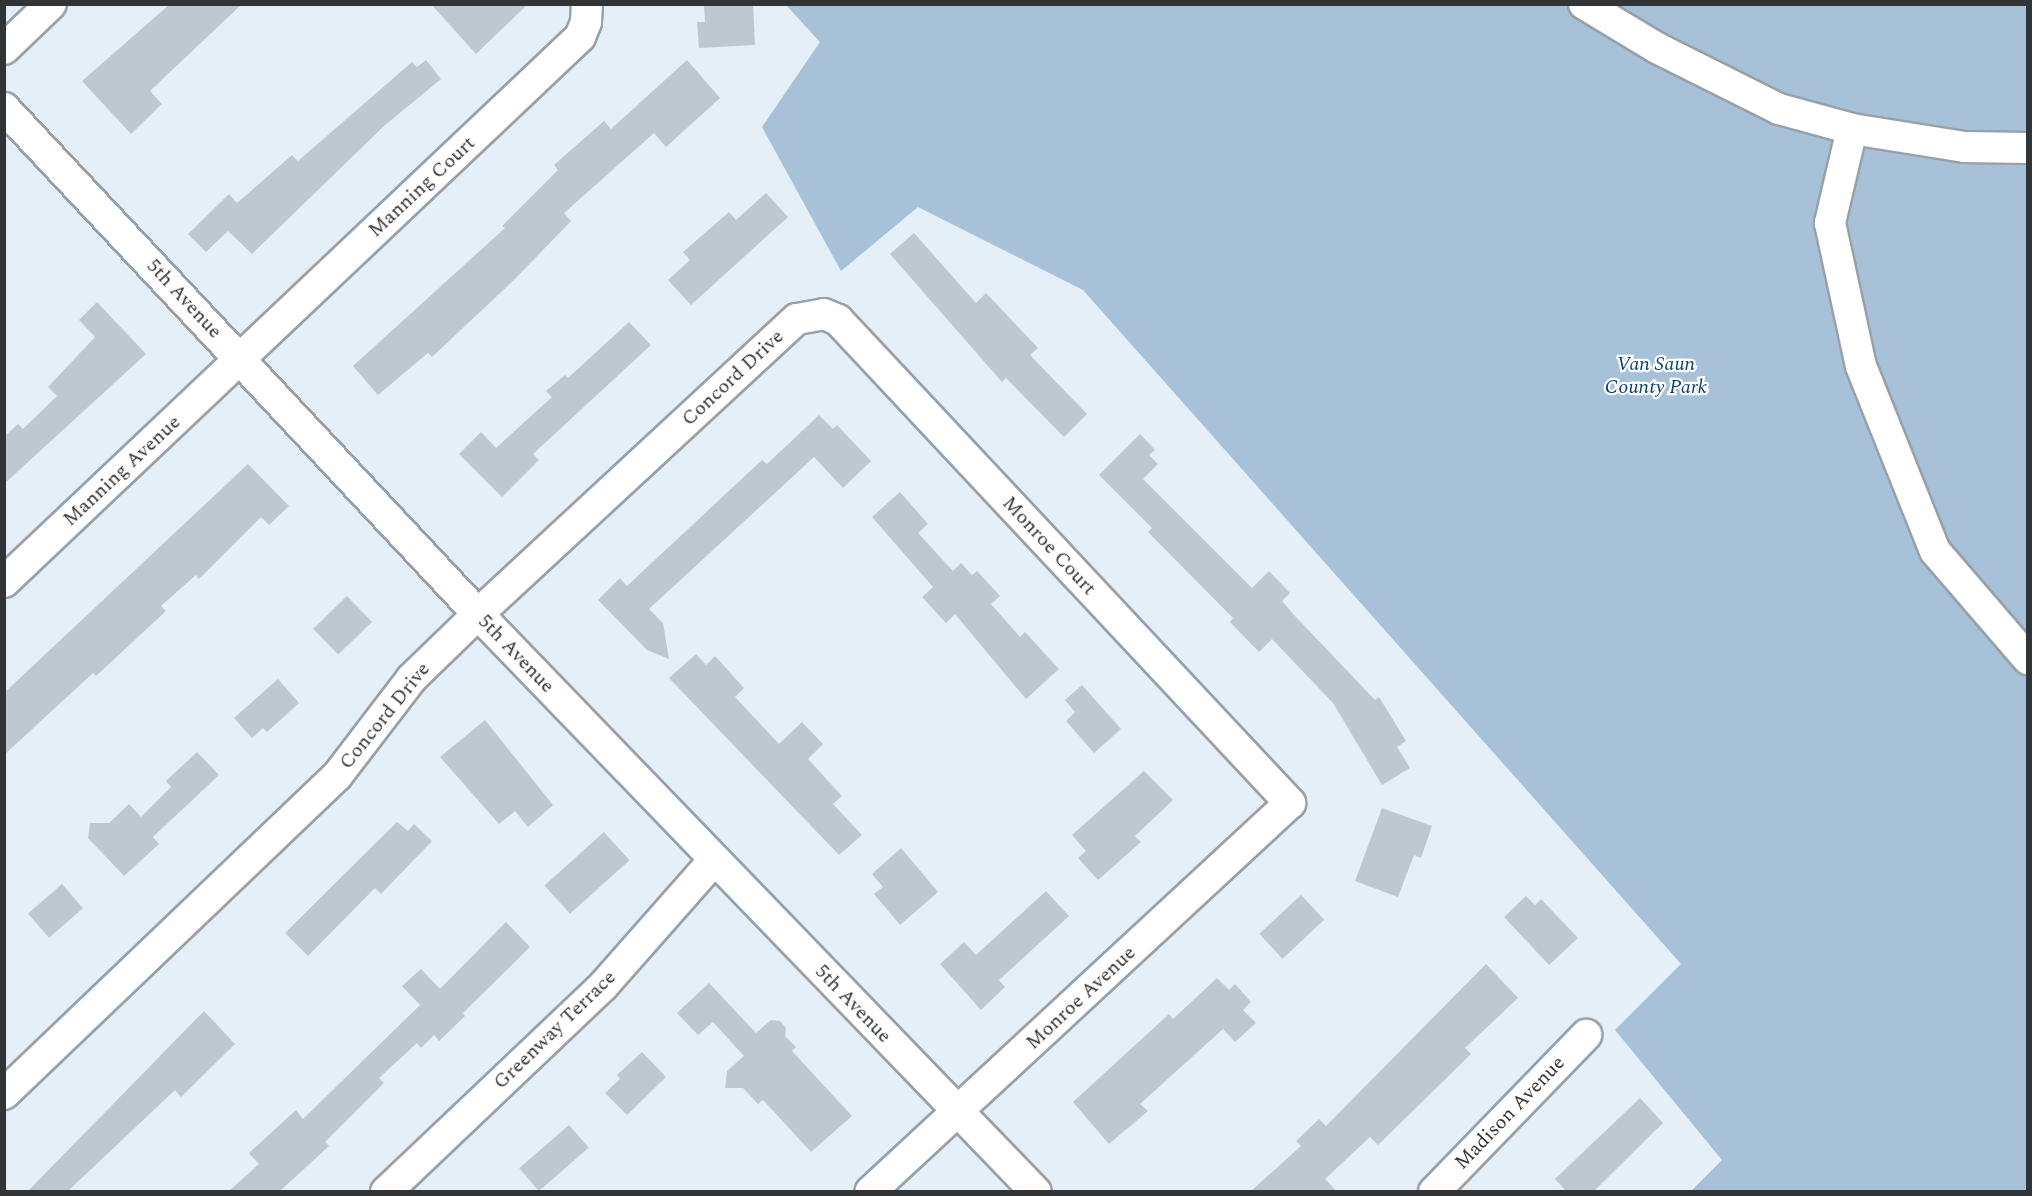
<!DOCTYPE html>
<style>
body{margin:0}
#map{position:relative;width:2032px;height:1196px;overflow:hidden;background:#e5eff7;font-family:Spectral,serif}
div>[style]{position:absolute}
.green>*{inset:0;background:#a6c1d8}
.building>*{inset:0;background:#bec8d0;transform-origin:0 0}
.roads{filter:drop-shadow(2px 0 #98a1a9) drop-shadow(-2px 0 #98a1a9) drop-shadow(0 2px #98a1a9) drop-shadow(0 -2px #98a1a9)}
.minor>*{height:30px;margin:-15px;padding:0 15px;transform-origin:15px;border-radius:15px;background:#fff}
span{translate:-50% -50%;white-space:nowrap;text-align:center;line-height:1.15;-webkit-text-stroke:4.5px #fff;paint-order:stroke}
.street-label{font-size:20px;color:#303437}
.park-label{font-size:20px;color:#0d4267;font-style:italic}
.frame{position:absolute;inset:0;border:6px solid #303437;pointer-events:none}
</style>
<div id="map">
<div class="green">
<div style="clip-path:polygon(786px 5px,2027px 5px,2027px 1191px,1691px 1191px,1722px 1160px,1615px 1030px,1681px 964px,1083px 290px,918px 207px,841px 271px,762px 127px,820px 42px)"></div>
</div>
<div class="building">
<div style="clip-path:polygon(170px 4px,242px 4px,150px 91px,162px 104px,131px 134px,82px 81px)"></div>
<div style="clip-path:polygon(431px 4px,528px 4px,476px 54px)"></div>
<div style="clip-path:polygon(704px 4px,753px 4px,755px 45px,699px 48px,697px 22px,705px 22px)"></div>
<div style="clip-path:polygon(426px 60px,441px 79px,384px 126px,252px 254px,228px 231px,206px 252px,188px 234px,229px 194px,237px 203px,292px 155px,298px 161px,412px 62px,417px 67px)"></div>
<div style="clip-path:polygon(687px 60px,720px 98px,666px 147px,654px 133px,564px 213px,571px 221px,513px 281px,432px 357px,428px 353px,378px 395px,353px 366px,505px 228px,502px 226px,558px 170px,554px 165px,604px 121px,611px 129px)"></div>
<div style="clip-path:polygon(766px 193px,788px 217px,691px 305px,668px 280px,690px 260px,683px 252px,729px 212px,736px 220px)"></div>
<div style="clip-path:polygon(914px 233px,976px 303px,986px 293px,1038px 348px,1030px 355px,1087px 414px,1064px 437px,1006px 378px,1002px 382px,890px 254px)"></div>
<div style="clip-path:polygon(97px 302px,146px 354px,4px 484px,4px 437px,18px 424px,23px 429px,57px 396px,48px 387px,95px 337px,79px 320px)"></div>
<div style="clip-path:polygon(629px 322px,651px 345px,533px 454px,539px 460px,502px 497px,459px 454px,481px 432px,496px 448px,552px 397px,546px 391px,565px 375px,568px 378px)"></div>
<div style="clip-path:polygon(819px 415px,833px 429px,837px 425px,871px 461px,843px 488px,814px 457px,649px 609px,663px 623px,669px 659px,647px 650px,598px 600px,620px 578px,627px 586px,762px 460px,767px 464px)"></div>
<div style="clip-path:polygon(1140px 434px,1155px 450px,1149px 455px,1158px 464px,1143px 479px,1252px 588px,1269px 571px,1290px 593px,1282px 601px,1295px 616px,1375px 700px,1379px 697px,1406px 741px,1397px 747px,1410px 768px,1382px 785px,1333px 703px,1272px 639px,1259px 652px,1230px 622px,1233px 618px,1148px 532px,1152px 528px,1099px 475px)"></div>
<div style="clip-path:polygon(248px 464px,289px 506px,269px 525px,261px 517px,199px 579px,196px 575px,161px 606px,166px 611px,96px 676px,93px 673px,4px 755px,4px 693px)"></div>
<div style="clip-path:polygon(900px 492px,928px 524px,918px 533px,953px 571px,961px 563px,972px 575px,977px 571px,1000px 596px,991px 604px,1020px 637px,1025px 632px,1059px 669px,1026px 699px,955px 614px,946px 623px,922px 597px,933px 587px,872px 517px)"></div>
<div style="left:347px;top:596px;width:36px;height:47px;rotate:46deg"></div>
<div style="clip-path:polygon(696px 654px,706px 665px,715px 656px,744px 688px,735px 697px,779px 744px,802px 722px,823px 744px,808px 759px,842px 796px,833px 804px,862px 835px,839px 855px,669px 678px)"></div>
<div style="clip-path:polygon(278px 679px,299px 703px,267px 732px,263px 728px,252px 738px,234px 718px)"></div>
<div style="clip-path:polygon(1082px 685px,1121px 729px,1094px 753px,1066px 721px,1075px 712px,1065px 700px)"></div>
<div style="clip-path:polygon(485px 720px,553px 805px,528px 827px,515px 811px,499px 824px,440px 757px)"></div>
<div style="clip-path:polygon(197px 752px,219px 775px,153px 837px,159px 844px,124px 876px,88px 838px,90px 823px,109px 823px,129px 804px,141px 817px,171px 787px,166px 781px)"></div>
<div style="clip-path:polygon(1144px 771px,1173px 800px,1135px 836px,1141px 842px,1098px 880px,1078px 858px,1086px 851px,1072px 835px)"></div>
<div style="clip-path:polygon(1382px 808px,1432px 826px,1421px 858px,1414px 855px,1398px 897px,1355px 881px)"></div>
<div style="clip-path:polygon(397px 822px,408px 831px,414px 824px,432px 841px,381px 894px,375px 888px,308px 956px,285px 933px)"></div>
<div style="left:604px;top:832px;width:38px;height:80px;rotate:48deg"></div>
<div style="clip-path:polygon(901px 848px,938px 892px,900px 925px,874px 894px,883px 887px,872px 874px)"></div>
<div style="left:62px;top:884px;width:32px;height:45px;rotate:49deg"></div>
<div style="clip-path:polygon(1046px 891px,1069px 916px,999px 980px,1005px 987px,981px 1010px,940px 964px,964px 942px,976px 955px)"></div>
<div style="left:1301px;top:895px;width:34px;height:57px;rotate:47deg"></div>
<div style="clip-path:polygon(1526px 896px,1535px 905px,1541px 899px,1578px 938px,1549px 965px,1504px 917px)"></div>
<div style="clip-path:polygon(506px 922px,530px 947px,463px 1013px,465px 1016px,439px 1041px,434px 1035px,421px 1048px,417px 1043px,379px 1078px,384px 1083px,325px 1142px,329px 1146px,280px 1191px,229px 1191px,259px 1164px,249px 1153px,296px 1110px,303px 1119px,420px 1005px,402px 986px,421px 969px,440px 989px)"></div>
<div style="clip-path:polygon(1486px 964px,1518px 998px,1465px 1048px,1471px 1054px,1378px 1145px,1370px 1137px,1325px 1179px,1336px 1191px,1251px 1191px,1301px 1146px,1296px 1141px,1319px 1119px,1326px 1126px)"></div>
<div style="clip-path:polygon(1217px 978px,1229px 990px,1235px 984px,1251px 1002px,1243px 1010px,1256px 1023px,1235px 1042px,1223px 1029px,1140px 1104px,1148px 1111px,1109px 1144px,1073px 1102px,1169px 1014px,1173px 1019px)"></div>
<div style="clip-path:polygon(709px 983px,756px 1033px,771px 1020px,780px 1021px,786px 1028px,785px 1036px,796px 1047px,792px 1051px,852px 1116px,811px 1152px,763px 1100px,758px 1104px,743px 1088px,725px 1088px,727px 1071px,744px 1056px,713px 1022px,698px 1035px,677px 1013px)"></div>
<div style="clip-path:polygon(204px 1011px,235px 1044px,181px 1097px,175px 1090px,68px 1191px,28px 1191px)"></div>
<div style="clip-path:polygon(642px 1052px,666px 1077px,627px 1115px,605px 1093px,620px 1079px,617px 1075px)"></div>
<div style="clip-path:polygon(1640px 1098px,1663px 1123px,1594px 1191px,1566px 1191px,1555px 1179px)"></div>
<div style="left:569px;top:1125px;width:30px;height:66px;rotate:49deg"></div>
</div>
<div class="roads">
<div class="minor">
<div style="left:1584px;top:4px;width:85px;rotate:31.1deg"></div>
<div style="left:1657px;top:48px;width:136px;rotate:26.6deg"></div>
<div style="left:1779px;top:109px;width:76px;rotate:15.3deg"></div>
<div style="left:1852px;top:129px;width:114px;rotate:9.1deg"></div>
<div style="left:1965px;top:147px;width:63px;rotate:0.9deg"></div>
<div style="left:4px;top:49px;width:65px;rotate:-43.8deg"></div>
<div style="left:4px;top:108px;width:693px;rotate:46.87deg"></div>
<div style="left:478px;top:614px;width:803px;rotate:46.01deg"></div>
<div style="left:1852px;top:129px;width:97px;rotate:103.2deg"></div>
<div style="left:1830px;top:223px;width:146px;rotate:77.8deg"></div>
<div style="left:1861px;top:366px;width:199px;rotate:68.2deg"></div>
<div style="left:1935px;top:551px;width:143px;rotate:49.3deg"></div>
<div style="left:4px;top:582px;width:793px;rotate:-43.42deg"></div>
<div style="left:580px;top:37px;width:16px;rotate:-68deg"></div>
<div style="left:586px;top:22px;width:18px;rotate:-87deg"></div>
<div style="left:4px;top:1094px;width:460px;rotate:-43.7deg"></div>
<div style="left:337px;top:776px;width:123px;rotate:-52.6deg"></div>
<div style="left:412px;top:678px;width:92px;rotate:-44.1deg"></div>
<div style="left:478px;top:614px;width:434px;rotate:-42.8deg"></div>
<div style="left:797px;top:319px;width:27px;rotate:-10deg"></div>
<div style="left:824px;top:314px;width:15px;rotate:23deg"></div>
<div style="left:838px;top:320px;width:662px;rotate:46.9deg"></div>
<div style="left:1290px;top:803px;width:572px;rotate:137.19deg"></div>
<div style="left:386px;top:1192px;width:299px;rotate:-43.5deg"></div>
<div style="left:603px;top:986px;width:168px;rotate:-48.6deg"></div>
<div style="left:1434px;top:1192px;width:219px;rotate:-45.9deg"></div>
</div>
</div>
<div class="street-label">
<span style="left:422px;top:187px;rotate:-43deg">Manning Court</span>
<span style="left:184px;top:299px;rotate:47deg">5th Avenue</span>
<span style="left:733px;top:378px;rotate:-43deg">Concord Drive</span>
<span style="left:122px;top:471px;rotate:-43deg">Manning Avenue</span>
<span style="left:1049px;top:546px;rotate:47deg">Monroe Court</span>
<span style="left:516px;top:654px;rotate:46deg">5th Avenue</span>
<span style="left:385px;top:716px;rotate:-51deg">Concord Drive</span>
<span style="left:1081px;top:998px;rotate:-43deg">Monroe Avenue</span>
<span style="left:853px;top:1004px;rotate:46deg">5th Avenue</span>
<span style="left:555px;top:1030px;rotate:-44deg">Greenway Terrace</span>
<span style="left:1510px;top:1113px;rotate:-46deg">Madison Avenue</span>
</div>
<div class="park-label">
<span style="left:1656px;top:376px">Van Saun<br>County Park</span>
</div>
<div class="frame"></div>
</div>
